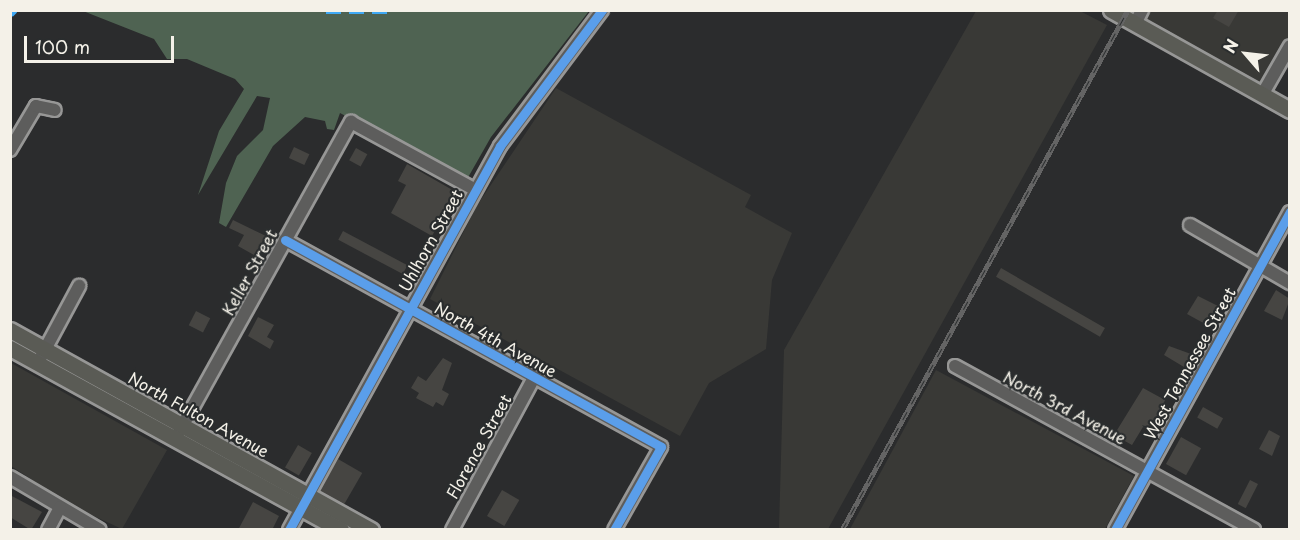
<!DOCTYPE html>
<style>
body{margin:0}
#map{position:relative;width:1300px;height:540px;overflow:hidden;background:#2b2c2d;font-family:"Playpen Sans",sans-serif}
div>[style]{position:absolute}
.built>*{inset:0;background:#393936}
.green>*{inset:0;background:#4f6352}
.building>*{inset:0;background:#464542;transform-origin:0 0}
.roads{filter:drop-shadow(2px 0 #979796) drop-shadow(-2px 0 #979796) drop-shadow(0 2px #979796) drop-shadow(0 -2px #979796)}
.minor>*{height:12px;margin:-6px;padding:0 6px;transform-origin:6px;border-radius:6px;background:#5d5d5c}
.major>*{height:15px;margin:-7.5px;padding:0 7.5px;transform-origin:7.5px;border-radius:7.5px;background:#5a5b55}
.rail>*{height:5px;margin-top:-2.5px;transform-origin:0;background:repeating-linear-gradient(90deg,#2a2d2e 0 9px,#646464 0 18px);box-sizing:border-box;border-block:2px solid #646464}
.quiet>*{height:8px;margin-top:-4px;transform-origin:0;background:repeating-linear-gradient(90deg,#3fa9f5 0 15px,transparent 0 23px)}
.cycleway>*{height:9px;margin:-4.5px;padding:0 4.5px;transform-origin:4.5px;border-radius:4.5px;background:#5a9eea}
span{translate:-50% -50%;white-space:nowrap;text-align:center;line-height:1.15;-webkit-text-stroke:4.5px #2a2d2e;paint-order:stroke}
.street-label{font-size:16px;color:#f4f1e8}
.frame{position:absolute;inset:0;border:12px solid #f4f1e8;pointer-events:none}
.north{position:absolute;left:1216px;top:24px;width:60px;height:60px;-webkit-text-stroke:4px #2a2d2e;paint-order:stroke;rotate:298deg;font-size:16px;font-weight:700;line-height:24px;text-align:center;color:#f4f1e8}
.north::after{content:'';display:block;margin:auto;width:21px;height:27px;background:#f4f1e8;clip-path:polygon(50% 0,100% 100%,50% 72%,0 100%)}
.scale{position:absolute;left:24px;top:36px;width:150px;height:27px;box-sizing:border-box;border:3px solid #f4f1e8;border-top:0;padding-left:8px;font-size:18px;line-height:21px;white-space:nowrap;color:#f4f1e8;-webkit-text-stroke:4px #2a2d2e;paint-order:stroke}
</style>
<div id="map">
<div class="built">
<div style="clip-path:polygon(976px 11px,1080px 11px,1107px 25px,828px 529px,779px 529px,784px 350px)"></div>
<div style="clip-path:polygon(1142px 11px,1289px 11px,1289px 46px,1262px 95px,1135px 24px)"></div>
<div style="clip-path:polygon(556px 88px,751px 195px,745px 207px,792px 233px,772px 280px,766px 349px,709px 383px,680px 436px,430px 299px,476px 207px)"></div>
<div style="clip-path:polygon(11px 363px,167px 450px,122px 529px,72px 506px,11px 466px)"></div>
<div style="clip-path:polygon(936px 370px,1134px 476px,1105px 529px,850px 529px)"></div>
</div>
<div class="green">
<div style="clip-path:polygon(83px 11px,589px 11px,491px 137px,466px 181px,340px 113px,334px 130px,327px 129px,325px 121px,305px 117px,273px 146px,226px 227px,219px 223px,226px 183px,237px 156px,263px 130px,270px 98px,257px 96px,198px 195px,219px 131px,244px 89px,235px 79px,187px 59px,167px 59px,154px 39px)"></div>
</div>
<div class="building">
<div style="clip-path:polygon(1218px 10px,1239px 10px,1229px 27px,1213px 18px)"></div>
<div style="left:294px;top:147px;width:17px;height:12px;rotate:25deg"></div>
<div style="left:356px;top:148px;width:13px;height:14px;rotate:29deg"></div>
<div style="clip-path:polygon(407px 164px,456px 192px,432px 236px,391px 213px,406px 185px,398px 181px)"></div>
<div style="clip-path:polygon(233px 220px,266px 236px,254px 255px,238px 246px,244px 235px,229px 228px)"></div>
<div style="left:343px;top:231px;width:73px;height:10px;rotate:28deg"></div>
<div style="left:1001px;top:268px;width:120px;height:10px;rotate:30deg"></div>
<div style="clip-path:polygon(1276px 290px,1290px 299px,1282px 320px,1264px 311px)"></div>
<div style="clip-path:polygon(1198px 296px,1220px 307px,1207px 325px,1187px 314px)"></div>
<div style="left:196px;top:311px;width:16px;height:16px;rotate:27deg"></div>
<div style="clip-path:polygon(258px 317px,274px 325px,267px 337px,274px 341px,270px 349px,248px 336px)"></div>
<div style="clip-path:polygon(1169px 346px,1191px 354px,1184px 367px,1164px 355px)"></div>
<div style="clip-path:polygon(443px 358px,452px 363px,442px 390px,449px 394px,443px 406px,436px 402px,433px 407px,416px 398px,419px 393px,411px 388px,418px 376px,426px 381px)"></div>
<div style="clip-path:polygon(1143px 388px,1165px 400px,1151px 431px,1143px 427px,1132px 445px,1114px 435px)"></div>
<div style="left:1203px;top:407px;width:23px;height:12px;rotate:29deg"></div>
<div style="clip-path:polygon(1269px 430px,1280px 436px,1272px 456px,1259px 449px)"></div>
<div style="left:1181px;top:437px;width:23px;height:31px;rotate:29deg"></div>
<div style="left:298px;top:445px;width:16px;height:26px;rotate:30deg"></div>
<div style="left:338px;top:459px;width:28px;height:37px;rotate:30deg"></div>
<div style="left:1250px;top:480px;width:9px;height:27px;rotate:27deg"></div>
<div style="left:502px;top:490px;width:20px;height:30px;rotate:30deg"></div>
<div style="clip-path:polygon(10px 495px,42px 512px,31px 530px,10px 517px)"></div>
<div style="clip-path:polygon(253px 502px,279px 516px,272px 530px,238px 530px)"></div>
</div>
<div class="roads">
<div class="minor">
<div style="left:1135px;top:24px;width:16px;rotate:-63deg"></div>
<div style="left:1262px;top:95px;width:56px;rotate:-60.3deg"></div>
<div style="left:10px;top:150px;width:51px;rotate:-59.4deg"></div>
<div style="left:36px;top:106px;width:19px;rotate:12deg"></div>
<div style="left:1190px;top:225px;width:116px;rotate:30.1deg"></div>
<div style="left:285px;top:240px;width:429px;rotate:28.8deg"></div>
<div style="left:661px;top:447px;width:95px;rotate:119.5deg"></div>
<div style="left:41px;top:357px;width:81px;rotate:-61.8deg"></div>
<div style="left:955px;top:366px;width:341px;rotate:28.7deg"></div>
<div style="left:179px;top:432px;width:355px;rotate:-61deg"></div>
<div style="left:351px;top:122px;width:140px;rotate:28.6deg"></div>
<div style="left:10px;top:477px;width:104px;rotate:30.5deg"></div>
<div style="left:48px;top:530px;width:26px;rotate:-62deg"></div>
<div style="left:289px;top:530px;width:438px;rotate:-61.2deg"></div>
<div style="left:500px;top:146px;width:170px;rotate:-53.1deg"></div>
<div style="left:452px;top:530px;width:173px;rotate:-61.7deg"></div>
<div style="left:1115px;top:530px;width:363px;rotate:-61.2deg"></div>
</div>
<div class="major">
<div style="left:1111px;top:10px;width:205px;rotate:29.2deg"></div>
<div style="left:10px;top:330px;width:413px;rotate:29deg"></div>
<div style="left:10px;top:348px;width:378px;rotate:28.8deg"></div>
</div>
</div>
<div class="rail">
<div style="left:842px;top:530px;width:593px;rotate:-61.19deg"></div>
</div>
<div class="quiet">
<div style="left:326px;top:10px;width:63px"></div>
<div style="left:10px;top:14px;width:6px;rotate:-45deg"></div>
</div>
<div class="cycleway">
<div style="left:285px;top:240px;width:429px;rotate:28.8deg"></div>
<div style="left:661px;top:447px;width:95px;rotate:119.5deg"></div>
<div style="left:289px;top:530px;width:438px;rotate:-61.2deg"></div>
<div style="left:500px;top:146px;width:170px;rotate:-53.1deg"></div>
<div style="left:1115px;top:530px;width:363px;rotate:-61.2deg"></div>
</div>
<div class="street-label">
<span style="left:430px;top:240px;rotate:-61deg">Uhlhorn Street</span>
<span style="left:249px;top:272px;rotate:-61deg">Keller Street</span>
<span style="left:496px;top:339px;rotate:29deg">North 4th Avenue</span>
<span style="left:1189px;top:363px;rotate:-61deg">West Tennessee Street</span>
<span style="left:1065px;top:407px;rotate:28deg">North 3rd Avenue</span>
<span style="left:199px;top:414px;rotate:29deg">North Fulton Avenue</span>
<span style="left:478px;top:446px;rotate:-61deg">Florence Street</span>
</div>
<div class="frame"></div>
<div class="north">N</div>
<div class="scale">100 m</div>
</div>
